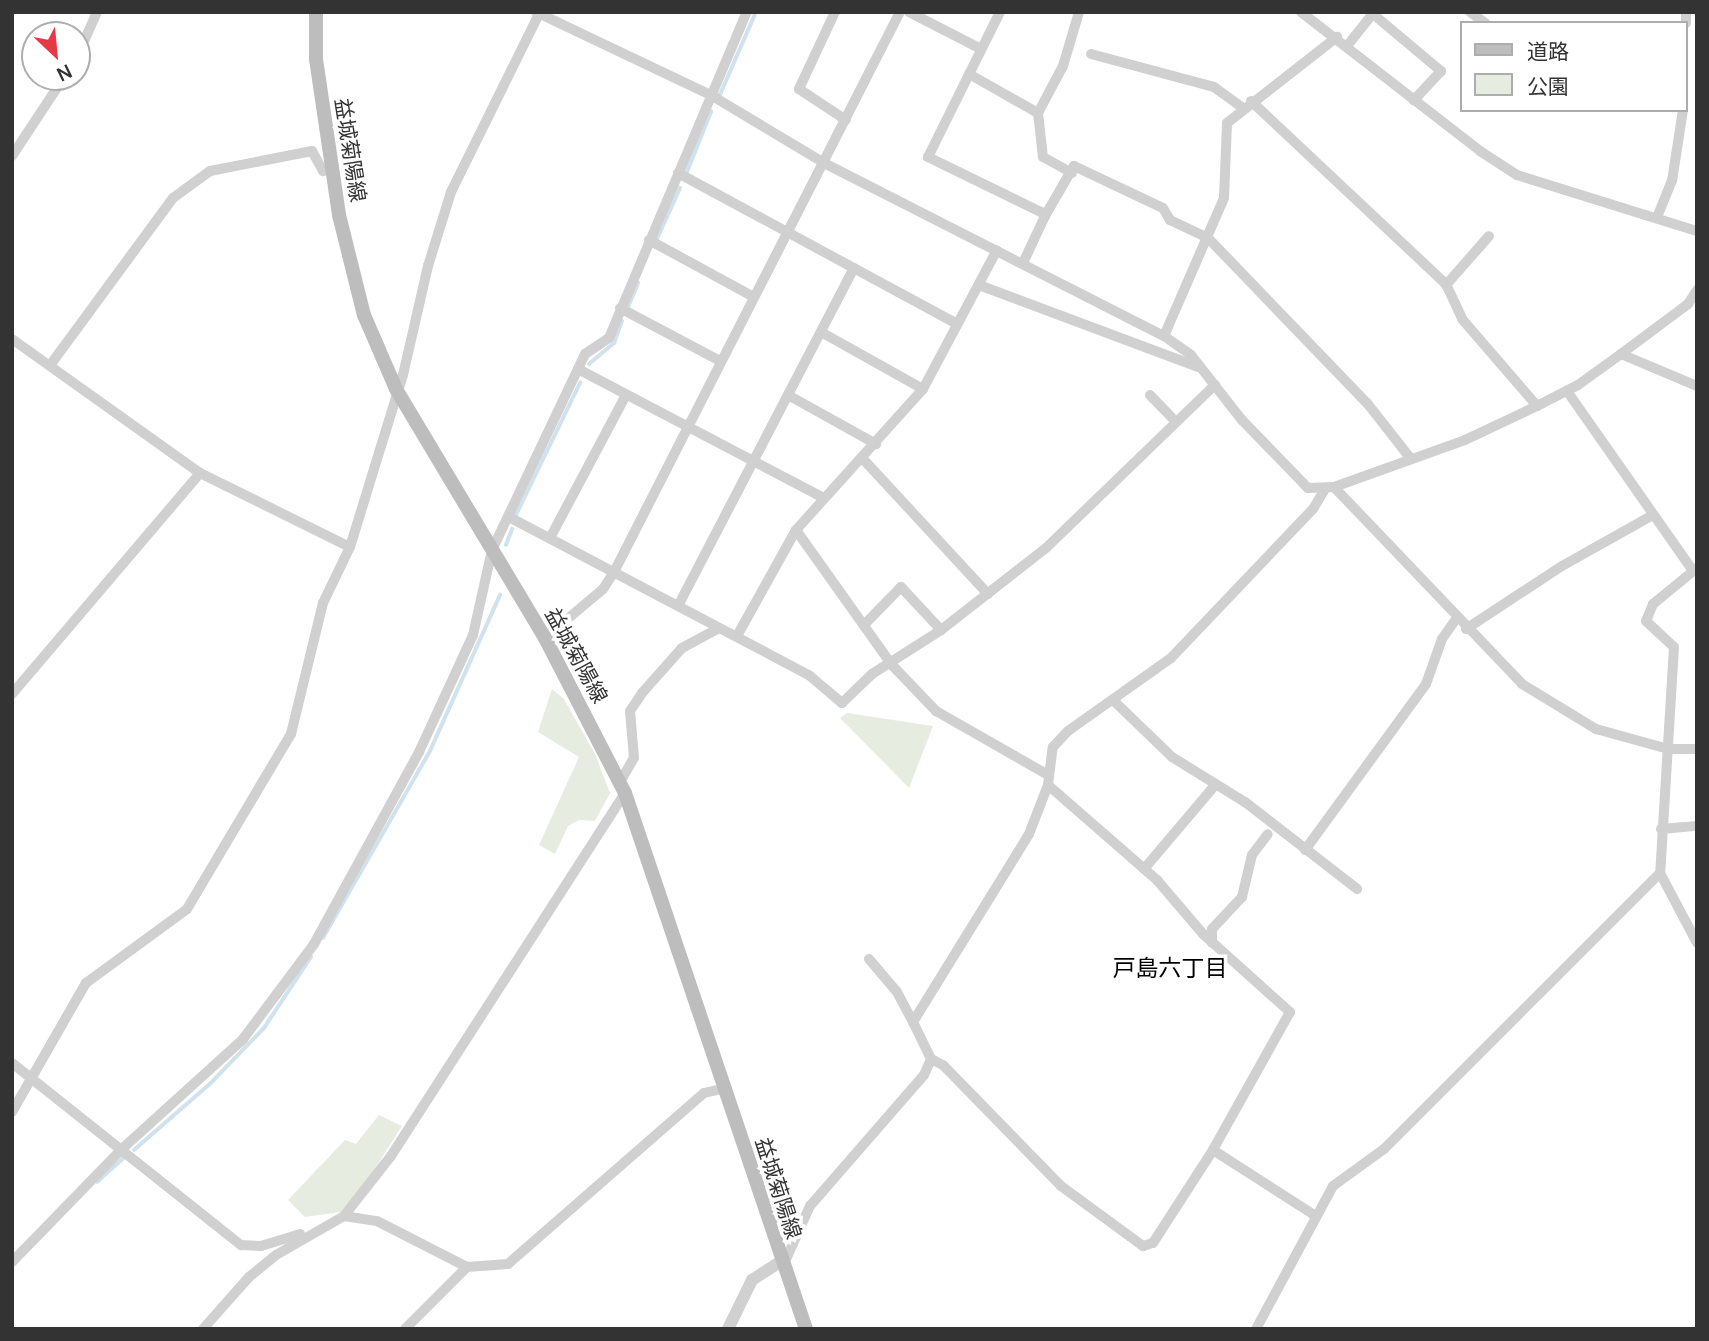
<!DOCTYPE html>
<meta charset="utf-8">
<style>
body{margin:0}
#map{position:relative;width:1709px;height:1341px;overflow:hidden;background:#fff;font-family:Manrope,"Noto Sans JP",sans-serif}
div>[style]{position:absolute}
.green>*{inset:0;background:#e6ecdf}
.stream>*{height:3.5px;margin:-1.75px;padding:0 1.75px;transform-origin:1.75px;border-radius:1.75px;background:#cfe2ee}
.minor>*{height:10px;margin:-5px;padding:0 5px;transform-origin:5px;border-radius:5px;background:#d0d0d0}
.tertiary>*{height:12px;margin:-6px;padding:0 6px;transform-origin:6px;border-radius:6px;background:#d0d0d0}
.secondary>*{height:14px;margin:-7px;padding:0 7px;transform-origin:7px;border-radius:7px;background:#bdbdbd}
span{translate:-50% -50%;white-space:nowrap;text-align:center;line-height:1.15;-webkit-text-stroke:7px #fff;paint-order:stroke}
.street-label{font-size:21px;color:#333}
.neighbourhood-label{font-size:23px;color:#000}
.frame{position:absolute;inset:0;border:14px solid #333;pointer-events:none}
.legend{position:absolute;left:1460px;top:21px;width:228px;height:91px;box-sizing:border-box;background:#fff;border:2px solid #adadad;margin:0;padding:9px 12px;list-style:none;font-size:21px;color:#333}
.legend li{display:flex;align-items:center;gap:14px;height:35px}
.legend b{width:35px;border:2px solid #adadad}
.north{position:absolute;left:21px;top:21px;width:70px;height:70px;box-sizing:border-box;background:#fff;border:2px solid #adadad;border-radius:50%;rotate:154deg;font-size:19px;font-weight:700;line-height:28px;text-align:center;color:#333}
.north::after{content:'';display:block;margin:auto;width:24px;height:32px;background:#e63946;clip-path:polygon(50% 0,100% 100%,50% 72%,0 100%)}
</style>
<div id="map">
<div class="green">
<div style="clip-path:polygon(552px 689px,564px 699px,595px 754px,610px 793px,595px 821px,579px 820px,568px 826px,555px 854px,539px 845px,579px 757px,538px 732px)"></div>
<div style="clip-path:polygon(847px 713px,933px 726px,909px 788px,840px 718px)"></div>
<div style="clip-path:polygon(379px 1115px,402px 1126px,348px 1211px,305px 1217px,288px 1200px,345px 1140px,356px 1144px)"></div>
</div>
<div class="stream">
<div style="left:719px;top:97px;width:93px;rotate:-66.5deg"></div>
<div style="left:687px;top:172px;width:65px;rotate:-68.2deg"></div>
<div style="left:656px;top:241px;width:58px;rotate:-65.6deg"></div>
<div style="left:628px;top:307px;width:26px;rotate:-67deg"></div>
<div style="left:589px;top:364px;width:33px;rotate:-40deg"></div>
<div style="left:614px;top:343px;width:23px;rotate:-70deg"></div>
<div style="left:516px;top:515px;width:147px;rotate:-64.1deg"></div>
<div style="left:506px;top:545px;width:17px;rotate:-69deg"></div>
<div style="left:323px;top:938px;width:215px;rotate:-60.2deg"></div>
<div style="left:430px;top:751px;width:171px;rotate:-65.8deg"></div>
<div style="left:134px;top:1150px;width:101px;rotate:-41deg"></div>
<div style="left:210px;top:1084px;width:78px;rotate:-46deg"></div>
<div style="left:264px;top:1028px;width:85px;rotate:-56.5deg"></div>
<div style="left:97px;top:1182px;width:36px;rotate:-42deg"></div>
</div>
<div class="minor">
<div style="left:536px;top:12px;width:191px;rotate:25.4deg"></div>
<div style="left:709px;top:94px;width:136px;rotate:30.9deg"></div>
<div style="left:826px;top:164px;width:379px;rotate:27deg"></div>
<div style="left:1164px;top:336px;width:33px;rotate:35deg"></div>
<div style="left:1191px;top:355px;width:83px;rotate:51.9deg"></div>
<div style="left:1242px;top:420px;width:95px;rotate:45.9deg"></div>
<div style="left:1308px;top:488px;width:26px;rotate:-2deg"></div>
<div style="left:1334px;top:487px;width:139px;rotate:-19.7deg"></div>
<div style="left:1465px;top:440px;width:80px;rotate:-25.3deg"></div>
<div style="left:1537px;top:406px;width:46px;rotate:-27.1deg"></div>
<div style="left:1578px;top:385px;width:53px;rotate:-35.8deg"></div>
<div style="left:1621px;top:354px;width:84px;rotate:-36.7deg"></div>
<div style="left:1688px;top:304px;width:17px;rotate:-57deg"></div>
<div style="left:835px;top:12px;width:85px;rotate:115.1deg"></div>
<div style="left:799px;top:89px;width:56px;rotate:33.4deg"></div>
<div style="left:909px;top:12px;width:81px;rotate:27.2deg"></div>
<div style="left:1000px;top:12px;width:162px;rotate:116.4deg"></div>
<div style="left:928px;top:157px;width:126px;rotate:26deg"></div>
<div style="left:1041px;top:212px;width:6px;rotate:45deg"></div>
<div style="left:1045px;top:216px;width:52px;rotate:115.1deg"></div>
<div style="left:1301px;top:12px;width:227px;rotate:37.8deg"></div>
<div style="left:1480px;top:151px;width:44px;rotate:33deg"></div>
<div style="left:1517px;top:175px;width:189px;rotate:17.3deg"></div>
<div style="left:1470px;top:12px;width:19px;rotate:36deg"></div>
<div style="left:1373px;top:14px;width:89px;rotate:40deg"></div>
<div style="left:1441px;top:71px;width:40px;rotate:133deg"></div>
<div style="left:1686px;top:23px;width:11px;rotate:-90deg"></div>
<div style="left:1347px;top:46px;width:43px;rotate:-51.5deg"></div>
<div style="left:1091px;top:54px;width:127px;rotate:15deg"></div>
<div style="left:1214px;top:87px;width:34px;rotate:36deg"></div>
<div style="left:77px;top:57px;width:49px;rotate:-66deg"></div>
<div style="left:969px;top:74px;width:79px;rotate:29.5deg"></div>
<div style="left:1251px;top:101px;width:267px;rotate:43.2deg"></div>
<div style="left:1446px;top:284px;width:38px;rotate:65deg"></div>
<div style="left:1462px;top:319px;width:115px;rotate:49.2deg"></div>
<div style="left:12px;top:156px;width:95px;rotate:-56.6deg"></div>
<div style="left:678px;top:173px;width:317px;rotate:28.4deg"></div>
<div style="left:1072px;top:173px;width:33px;rotate:-151deg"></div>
<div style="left:1043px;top:157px;width:44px;rotate:-96.5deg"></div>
<div style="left:1038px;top:113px;width:53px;rotate:-62deg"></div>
<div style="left:1063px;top:66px;width:56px;rotate:-73.5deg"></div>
<div style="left:1658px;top:215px;width:37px;rotate:-68deg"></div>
<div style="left:1672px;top:181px;width:72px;rotate:-81.2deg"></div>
<div style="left:1045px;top:216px;width:58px;rotate:-59.9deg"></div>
<div style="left:1074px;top:166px;width:98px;rotate:25.3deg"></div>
<div style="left:1163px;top:208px;width:14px;rotate:60deg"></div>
<div style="left:1170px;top:220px;width:42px;rotate:25.3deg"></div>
<div style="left:1208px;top:238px;width:229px;rotate:46.1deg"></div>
<div style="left:1367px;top:403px;width:71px;rotate:51.8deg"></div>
<div style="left:649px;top:240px;width:119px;rotate:28.5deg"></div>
<div style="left:979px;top:285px;width:234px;rotate:20.5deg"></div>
<div style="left:1446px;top:285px;width:65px;rotate:-48.7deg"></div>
<div style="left:620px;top:308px;width:113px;rotate:27.9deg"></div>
<div style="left:821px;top:332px;width:117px;rotate:29.2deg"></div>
<div style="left:1164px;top:336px;width:150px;rotate:-66.5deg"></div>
<div style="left:1224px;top:198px;width:75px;rotate:-87.7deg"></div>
<div style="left:1227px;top:123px;width:140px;rotate:-38deg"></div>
<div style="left:12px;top:339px;width:231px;rotate:35.5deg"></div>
<div style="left:200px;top:473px;width:167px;rotate:26.3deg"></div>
<div style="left:1621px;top:354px;width:82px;rotate:22.8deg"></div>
<div style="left:51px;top:364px;width:206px;rotate:-53.7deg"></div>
<div style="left:173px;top:198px;width:46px;rotate:-36.1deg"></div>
<div style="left:210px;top:171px;width:104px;rotate:-11.1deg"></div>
<div style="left:312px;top:151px;width:23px;rotate:61deg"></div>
<div style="left:323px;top:171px;width:9px;rotate:-13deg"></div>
<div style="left:578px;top:369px;width:276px;rotate:27.7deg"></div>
<div style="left:1567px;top:391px;width:220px;rotate:55deg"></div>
<div style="left:788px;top:395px;width:101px;rotate:29.1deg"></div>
<div style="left:1150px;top:395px;width:37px;rotate:46deg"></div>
<div style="left:863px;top:459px;width:184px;rotate:47.2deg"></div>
<div style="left:1334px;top:487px;width:272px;rotate:46.3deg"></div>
<div style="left:1522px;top:684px;width:87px;rotate:31.3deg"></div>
<div style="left:1596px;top:729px;width:75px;rotate:15.5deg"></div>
<div style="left:1668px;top:749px;width:29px"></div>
<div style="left:509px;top:517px;width:340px;rotate:27.8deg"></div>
<div style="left:810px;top:676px;width:42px;rotate:40.2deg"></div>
<div style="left:842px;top:703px;width:42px;rotate:-44deg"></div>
<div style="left:872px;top:674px;width:82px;rotate:-32.5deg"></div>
<div style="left:941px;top:630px;width:133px;rotate:-38deg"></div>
<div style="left:1046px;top:548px;width:235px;rotate:-44deg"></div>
<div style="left:796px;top:530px;width:166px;rotate:54.6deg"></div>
<div style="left:892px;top:665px;width:64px;rotate:46.3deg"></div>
<div style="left:936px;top:711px;width:129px;rotate:29.7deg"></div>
<div style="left:550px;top:538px;width:162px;rotate:-62deg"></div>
<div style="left:1697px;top:568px;width:57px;rotate:140.7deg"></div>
<div style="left:1653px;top:604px;width:18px;rotate:112deg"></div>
<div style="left:1646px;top:621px;width:38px;rotate:43deg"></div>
<div style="left:1674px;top:647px;width:226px;rotate:93.5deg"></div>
<div style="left:1660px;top:873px;width:79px;rotate:62.1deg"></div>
<div style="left:678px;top:606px;width:381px;rotate:-62.5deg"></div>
<div style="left:864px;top:625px;width:53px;rotate:-45.8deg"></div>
<div style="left:901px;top:587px;width:59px;rotate:47.1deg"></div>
<div style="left:1466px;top:629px;width:115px;rotate:-33.3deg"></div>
<div style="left:1562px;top:566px;width:104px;rotate:-29.3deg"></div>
<div style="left:737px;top:636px;width:121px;rotate:-60.9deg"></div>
<div style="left:796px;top:530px;width:190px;rotate:-48deg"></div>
<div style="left:923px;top:389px;width:157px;rotate:-62deg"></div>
<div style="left:545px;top:638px;width:76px;rotate:-40.2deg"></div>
<div style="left:603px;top:589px;width:20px;rotate:-57deg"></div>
<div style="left:614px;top:572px;width:629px;rotate:-62.95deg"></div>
<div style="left:12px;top:694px;width:290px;rotate:-49.6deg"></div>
<div style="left:1114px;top:701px;width:81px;rotate:44deg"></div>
<div style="left:1172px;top:757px;width:86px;rotate:31.7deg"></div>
<div style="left:1245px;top:802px;width:142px;rotate:37.8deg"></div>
<div style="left:620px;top:782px;width:28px;rotate:-60deg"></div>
<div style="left:634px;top:758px;width:47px;rotate:-94.9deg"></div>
<div style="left:630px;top:711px;width:22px;rotate:-56deg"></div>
<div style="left:642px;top:693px;width:60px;rotate:-48.4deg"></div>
<div style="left:682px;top:648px;width:42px;rotate:-28.4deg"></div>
<div style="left:1048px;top:785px;width:145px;rotate:41.1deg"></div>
<div style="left:1157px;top:880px;width:71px;rotate:49.6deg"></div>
<div style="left:1203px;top:934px;width:117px;rotate:41.9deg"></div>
<div style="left:1290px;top:1012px;width:158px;rotate:119.2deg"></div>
<div style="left:1213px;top:1150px;width:122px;rotate:32.7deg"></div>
<div style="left:1661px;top:829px;width:36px;rotate:-5deg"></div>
<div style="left:1305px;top:850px;width:205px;rotate:-53.9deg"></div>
<div style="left:1426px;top:684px;width:48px;rotate:-70.4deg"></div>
<div style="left:1442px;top:639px;width:24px;rotate:-55deg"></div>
<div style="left:1144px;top:869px;width:111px;rotate:-49.7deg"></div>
<div style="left:1212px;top:943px;width:14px;rotate:-90deg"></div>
<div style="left:1212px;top:929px;width:44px;rotate:-46.8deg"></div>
<div style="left:1242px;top:897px;width:43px;rotate:-76.6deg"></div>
<div style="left:1252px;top:855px;width:26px;rotate:-53deg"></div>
<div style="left:869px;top:959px;width:43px;rotate:49.7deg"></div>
<div style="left:897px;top:992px;width:34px;rotate:62deg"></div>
<div style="left:931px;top:1059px;width:13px;rotate:27deg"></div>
<div style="left:943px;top:1065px;width:169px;rotate:45.7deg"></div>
<div style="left:1061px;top:1186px;width:102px;rotate:36.2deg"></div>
<div style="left:1143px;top:1246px;width:10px;rotate:-17deg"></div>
<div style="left:1153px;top:1243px;width:111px;rotate:-57.2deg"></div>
<div style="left:12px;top:1063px;width:293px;rotate:38.5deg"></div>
<div style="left:241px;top:1245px;width:20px;rotate:3deg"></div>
<div style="left:261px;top:1246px;width:41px;rotate:-17.1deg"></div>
<div style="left:12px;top:1112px;width:149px;rotate:-60.2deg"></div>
<div style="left:86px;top:983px;width:125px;rotate:-36.2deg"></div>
<div style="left:187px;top:909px;width:204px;rotate:-59.3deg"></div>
<div style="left:291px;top:734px;width:135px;rotate:-76.3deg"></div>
<div style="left:323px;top:603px;width:62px;rotate:-64.3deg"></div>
<div style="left:350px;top:547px;width:180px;rotate:-72.9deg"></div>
<div style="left:403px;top:375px;width:112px;rotate:-77.1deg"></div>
<div style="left:428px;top:266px;width:77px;rotate:-72.7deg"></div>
<div style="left:451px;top:192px;width:199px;rotate:-63.7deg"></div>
<div style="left:344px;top:1216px;width:33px;rotate:9deg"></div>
<div style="left:377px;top:1221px;width:101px;rotate:27.1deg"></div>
<div style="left:467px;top:1267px;width:41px;rotate:-4.2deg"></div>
<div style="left:508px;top:1264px;width:260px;rotate:-41.1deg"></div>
<div style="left:704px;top:1093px;width:22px;rotate:-13deg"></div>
<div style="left:12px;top:1262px;width:159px;rotate:-45.8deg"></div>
<div style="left:123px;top:1148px;width:162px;rotate:-42.2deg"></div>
<div style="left:243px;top:1039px;width:119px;rotate:-53.2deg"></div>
<div style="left:314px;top:944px;width:219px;rotate:-61.3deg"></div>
<div style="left:419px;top:752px;width:129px;rotate:-65.2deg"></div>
<div style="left:473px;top:635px;width:87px;rotate:-77.4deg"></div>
<div style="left:492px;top:550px;width:217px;rotate:-64.6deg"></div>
<div style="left:585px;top:354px;width:29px;rotate:-34deg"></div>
<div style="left:609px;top:338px;width:354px;rotate:-67.1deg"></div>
<div style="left:783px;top:1266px;width:66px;rotate:-65.8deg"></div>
<div style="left:810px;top:1206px;width:174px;rotate:-49deg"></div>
<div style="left:924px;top:1075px;width:17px;rotate:-66deg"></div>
<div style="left:931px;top:1059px;width:41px;rotate:-115.9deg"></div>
<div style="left:913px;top:1022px;width:221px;rotate:-58.3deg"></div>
<div style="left:1029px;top:834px;width:53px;rotate:-68.8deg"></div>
<div style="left:1048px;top:785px;width:38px;rotate:-83deg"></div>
<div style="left:1053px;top:747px;width:22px;rotate:-47deg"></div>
<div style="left:1068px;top:731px;width:126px;rotate:-35.3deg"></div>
<div style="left:1171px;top:658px;width:206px;rotate:-46.4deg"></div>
<div style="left:1313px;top:509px;width:23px;rotate:-59deg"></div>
<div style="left:203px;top:1329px;width:69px;rotate:-48.5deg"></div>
<div style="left:249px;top:1277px;width:35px;rotate:-39deg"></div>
<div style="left:276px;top:1255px;width:78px;rotate:-29.8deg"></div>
<div style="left:344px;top:1216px;width:76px;rotate:-51.9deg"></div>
<div style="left:391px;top:1156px;width:432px;rotate:-57.2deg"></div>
<div style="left:405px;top:1329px;width:88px;rotate:-45deg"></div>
<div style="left:1256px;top:1329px;width:162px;rotate:-61.7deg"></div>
<div style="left:1333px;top:1186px;width:63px;rotate:-36deg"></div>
<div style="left:1384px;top:1149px;width:390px;rotate:-45deg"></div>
</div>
<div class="tertiary">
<div style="left:728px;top:1329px;width:55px;rotate:-63.9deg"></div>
<div style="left:752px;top:1280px;width:35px;rotate:-33deg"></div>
</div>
<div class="secondary">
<div style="left:316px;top:12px;width:47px;rotate:90deg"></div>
<div style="left:316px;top:59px;width:158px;rotate:81.6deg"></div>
<div style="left:339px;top:215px;width:103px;rotate:76deg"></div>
<div style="left:364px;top:315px;width:81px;rotate:66.6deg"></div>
<div style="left:396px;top:389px;width:290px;rotate:59.1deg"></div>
<div style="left:545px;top:638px;width:174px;rotate:62.7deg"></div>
<div style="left:625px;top:793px;width:566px;rotate:71.34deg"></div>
</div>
<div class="street-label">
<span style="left:351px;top:150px;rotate:81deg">益城菊陽線</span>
<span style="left:577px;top:655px;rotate:61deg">益城菊陽線</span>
<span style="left:779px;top:1188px;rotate:72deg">益城菊陽線</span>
</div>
<div class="neighbourhood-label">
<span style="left:1170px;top:967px">戸島六丁目</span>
</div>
<div class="frame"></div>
<ul class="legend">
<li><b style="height:9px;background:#bdbdbd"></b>道路</li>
<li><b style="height:19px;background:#e6ecdf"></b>公園</li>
</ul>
<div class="north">N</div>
</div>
